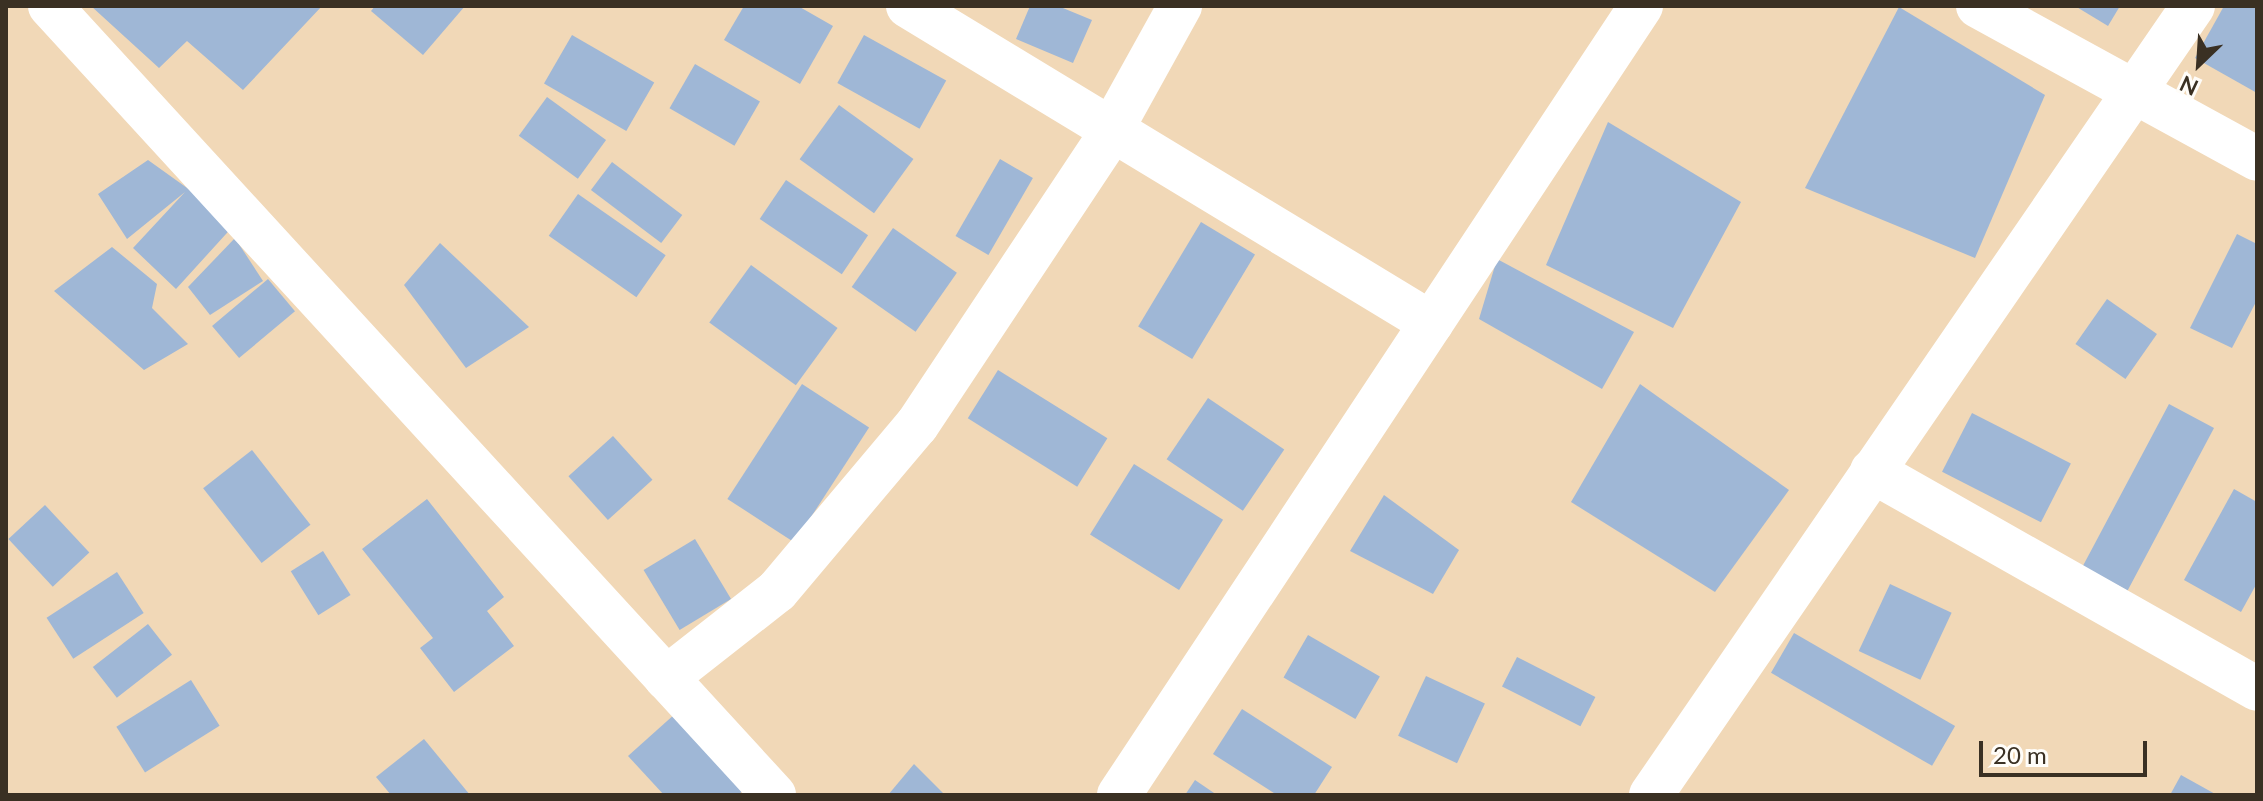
<!DOCTYPE html>
<style>
body{margin:0}
#map{position:relative;width:2263px;height:801px;overflow:hidden;background:#f1d8b7;font-family:Lato,sans-serif}
div>[style]{position:absolute}
.building>*{inset:0;background:#9fb7d6;transform-origin:0 0}
.minor>*{height:44px;margin:-22px;padding:0 22px;transform-origin:22px;border-radius:22px;background:#fff}
span{translate:-50% -50%;white-space:nowrap;text-align:center;line-height:1.15;-webkit-text-stroke:7px #fffdf9;paint-order:stroke}
.frame{position:absolute;inset:0;border:8px solid #3a3023;pointer-events:none}
.north{position:absolute;left:2159px;top:24px;width:80px;height:80px;-webkit-text-stroke:6px #fffdf9;paint-order:stroke;rotate:205deg;font-size:22px;font-weight:700;line-height:32px;text-align:center;color:#3a3023}
.north::after{content:'';display:block;margin:auto;width:28px;height:36px;background:#3a3023;clip-path:polygon(50% 0,100% 100%,50% 72%,0 100%)}
.scale{position:absolute;left:1979px;top:741px;width:168px;height:36px;box-sizing:border-box;border:4px solid #3a3023;border-top:0;padding-left:10px;font-size:24px;line-height:28px;white-space:nowrap;color:#3a3023;-webkit-text-stroke:6px #fffdf9;paint-order:stroke}
</style>
<div id="map">
<div class="building">
<div style="clip-path:polygon(91px 6px,322px 6px,243px 90px,187px 41px,159px 68px)"></div>
<div style="clip-path:polygon(375px 6px,465px 6px,423px 55px,371px 11px)"></div>
<div style="clip-path:polygon(744px 6px,798px 6px,833px 26px,800px 84px,724px 40px)"></div>
<div style="clip-path:polygon(1030px 6px,1058px 6px,1092px 20px,1073px 63px,1016px 39px)"></div>
<div style="clip-path:polygon(2075px 6px,2120px 6px,2108px 26px)"></div>
<div style="clip-path:polygon(2224px 6px,2257px 6px,2257px 93px,2195px 58px)"></div>
<div style="clip-path:polygon(1899px 7px,2045px 95px,1975px 258px,1805px 188px)"></div>
<div style="left:572px;top:35px;width:95px;height:56px;rotate:30deg"></div>
<div style="left:864px;top:35px;width:94px;height:55px;rotate:29deg"></div>
<div style="left:695px;top:64px;width:75px;height:51px;rotate:30deg"></div>
<div style="left:547px;top:97px;width:73px;height:48px;rotate:36deg"></div>
<div style="left:839px;top:105px;width:92px;height:67px;rotate:36deg"></div>
<div style="clip-path:polygon(1608px 122px,1741px 202px,1673px 328px,1546px 265px)"></div>
<div style="left:1000px;top:159px;width:38px;height:89px;rotate:30deg"></div>
<div style="clip-path:polygon(148px 160px,236px 223px,176px 289px,133px 248px,185px 192px,127px 239px,98px 194px)"></div>
<div style="left:612px;top:162px;width:88px;height:35px;rotate:37deg"></div>
<div style="left:786px;top:180px;width:99px;height:47px;rotate:34deg"></div>
<div style="left:578px;top:194px;width:107px;height:51px;rotate:35deg"></div>
<div style="left:1201px;top:222px;width:63px;height:122px;rotate:31deg"></div>
<div style="left:893px;top:228px;width:78px;height:72px;rotate:35deg"></div>
<div style="clip-path:polygon(2237px 234px,2257px 244px,2257px 300px,2232px 348px,2190px 328px)"></div>
<div style="clip-path:polygon(235px 238px,263px 281px,210px 315px,188px 287px)"></div>
<div style="clip-path:polygon(440px 243px,529px 327px,466px 368px,404px 285px)"></div>
<div style="clip-path:polygon(112px 247px,157px 284px,152px 308px,188px 344px,144px 370px,54px 291px)"></div>
<div style="clip-path:polygon(1497px 259px,1634px 332px,1602px 389px,1479px 319px)"></div>
<div style="left:751px;top:265px;width:107px;height:71px;rotate:36deg"></div>
<div style="left:268px;top:279px;width:42px;height:73px;rotate:50deg"></div>
<div style="left:2107px;top:299px;width:61px;height:55px;rotate:35deg"></div>
<div style="left:998px;top:370px;width:129px;height:57px;rotate:32deg"></div>
<div style="left:802px;top:384px;width:80px;height:137px;rotate:33deg"></div>
<div style="clip-path:polygon(1640px 384px,1789px 490px,1715px 592px,1571px 502px)"></div>
<div style="left:1208px;top:398px;width:92px;height:74px;rotate:34deg"></div>
<div style="left:2169px;top:404px;width:51px;height:184px;rotate:28deg"></div>
<div style="left:1972px;top:413px;width:111px;height:66px;rotate:27deg"></div>
<div style="left:613px;top:436px;width:59px;height:60px;rotate:48deg"></div>
<div style="left:252px;top:450px;width:95px;height:62px;rotate:52deg"></div>
<div style="left:1134px;top:464px;width:105px;height:83px;rotate:32deg"></div>
<div style="clip-path:polygon(2234px 489px,2257px 502px,2257px 583px,2241px 612px,2184px 580px)"></div>
<div style="clip-path:polygon(1384px 495px,1459px 550px,1433px 594px,1350px 551px)"></div>
<div style="clip-path:polygon(427px 499px,504px 597px,487px 611px,514px 646px,454px 692px,420px 648px,433px 638px,362px 549px)"></div>
<div style="left:45px;top:505px;width:65px;height:50px;rotate:47deg"></div>
<div style="left:695px;top:539px;width:70px;height:60px;rotate:59deg"></div>
<div style="left:323px;top:551px;width:52px;height:38px;rotate:58deg"></div>
<div style="left:117px;top:572px;width:49px;height:84px;rotate:57deg"></div>
<div style="left:1890px;top:584px;width:68px;height:74px;rotate:25deg"></div>
<div style="left:148px;top:624px;width:39px;height:70px;rotate:52deg"></div>
<div style="left:1794px;top:633px;width:186px;height:46px;rotate:30deg"></div>
<div style="left:1308px;top:635px;width:83px;height:49px;rotate:30deg"></div>
<div style="left:1517px;top:657px;width:88px;height:33px;rotate:27deg"></div>
<div style="left:1426px;top:676px;width:65px;height:66px;rotate:25deg"></div>
<div style="left:191px;top:680px;width:54px;height:88px;rotate:58deg"></div>
<div style="clip-path:polygon(1242px 709px,1332px 767px,1314px 795px,1277px 795px,1213px 754px)"></div>
<div style="clip-path:polygon(676px 713px,745px 789px,738px 795px,664px 795px,628px 756px)"></div>
<div style="clip-path:polygon(424px 739px,470px 795px,391px 795px,376px 777px)"></div>
<div style="clip-path:polygon(914px 764px,945px 795px,888px 795px)"></div>
<div style="clip-path:polygon(2181px 775px,2217px 795px,2170px 795px)"></div>
<div style="clip-path:polygon(1195px 780px,1217px 795px,1185px 795px)"></div>
</div>
<div class="minor">
<div style="left:50px;top:6px;width:1071px;rotate:47.46deg"></div>
<div style="left:908px;top:6px;width:612px;rotate:31.22deg"></div>
<div style="left:1978px;top:6px;width:318px;rotate:28.7deg"></div>
<div style="left:1872px;top:471px;width:442px;rotate:29.5deg"></div>
<div style="left:666px;top:678px;width:141px;rotate:-38.1deg"></div>
<div style="left:777px;top:591px;width:217px;rotate:-49.9deg"></div>
<div style="left:917px;top:425px;width:336px;rotate:-56.4deg"></div>
<div style="left:1103px;top:145px;width:159px;rotate:-61deg"></div>
<div style="left:1119px;top:795px;width:946px;rotate:-56.51deg"></div>
<div style="left:1651px;top:795px;width:957px;rotate:-55.51deg"></div>
</div>
<div class="frame"></div>
<div class="north">N</div>
<div class="scale">20 m</div>
</div>
